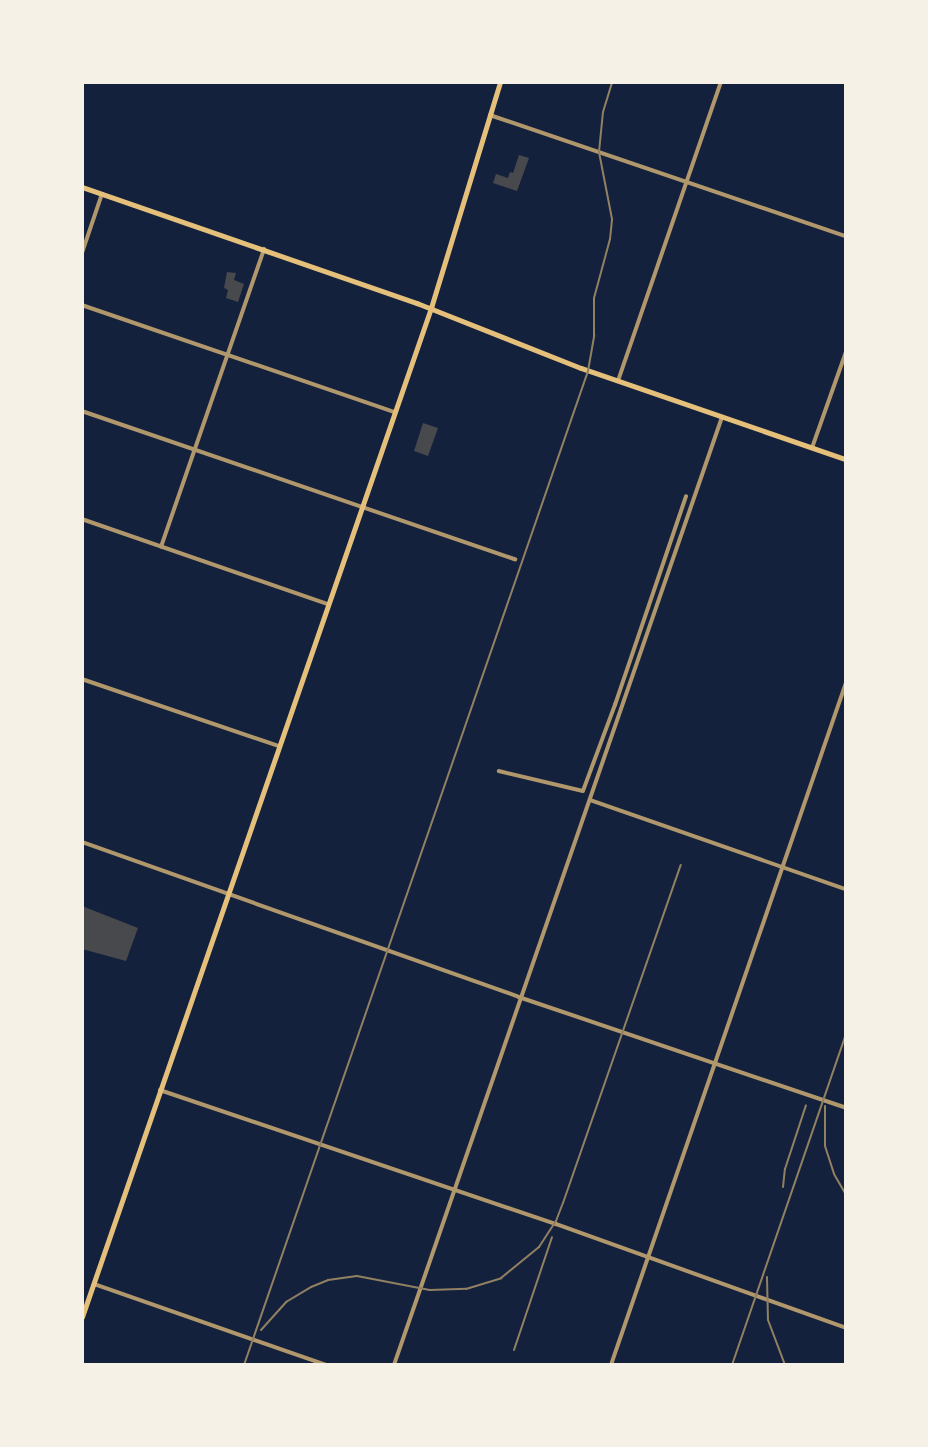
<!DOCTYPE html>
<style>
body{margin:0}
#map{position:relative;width:928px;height:1447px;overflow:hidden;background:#14213d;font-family:Ubuntu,sans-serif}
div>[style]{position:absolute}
.building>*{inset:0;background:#48494c}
.minor>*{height:3.5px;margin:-1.75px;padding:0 1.75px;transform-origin:1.75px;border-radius:1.75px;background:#b1986c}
.secondary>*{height:4.5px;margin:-2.25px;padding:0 2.25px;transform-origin:2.25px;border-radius:2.25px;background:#e5c07b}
.rail>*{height:2px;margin:-1px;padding:0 1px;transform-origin:1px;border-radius:1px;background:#918062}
span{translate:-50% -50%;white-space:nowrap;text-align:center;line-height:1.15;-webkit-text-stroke:5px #f6f1e7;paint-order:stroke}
.frame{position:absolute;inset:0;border:84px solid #f6f1e7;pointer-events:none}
</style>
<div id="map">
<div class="building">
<i style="clip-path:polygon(519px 155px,529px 158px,517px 191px,493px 183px,496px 174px,508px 178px,510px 172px,513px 173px)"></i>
<i style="clip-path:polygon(227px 272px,236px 273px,234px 280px,244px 284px,238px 302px,226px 298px,228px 290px,224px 288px)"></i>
<i style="clip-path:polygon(423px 423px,438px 428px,428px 456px,414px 451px)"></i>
<i style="clip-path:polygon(82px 906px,138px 928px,126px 961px,82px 949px)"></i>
</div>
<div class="minor">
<i style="left:490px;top:115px;width:376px;rotate:18.8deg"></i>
<i style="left:82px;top:253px;width:62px;rotate:-71.3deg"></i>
<i style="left:82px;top:305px;width:331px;rotate:18.9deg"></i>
<i style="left:618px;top:381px;width:316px;rotate:-71deg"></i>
<i style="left:82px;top:411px;width:458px;rotate:18.9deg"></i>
<i style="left:812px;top:448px;width:102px;rotate:-70.5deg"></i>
<i style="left:82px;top:519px;width:260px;rotate:19.1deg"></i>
<i style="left:161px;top:547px;width:315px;rotate:-70.9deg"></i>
<i style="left:82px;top:679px;width:208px;rotate:18.8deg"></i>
<i style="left:499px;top:771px;width:86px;rotate:13.4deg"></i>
<i style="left:583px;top:791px;width:92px;rotate:-69.6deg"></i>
<i style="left:615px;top:705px;width:220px;rotate:-71.2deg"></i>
<i style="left:590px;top:800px;width:271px;rotate:19.2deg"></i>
<i style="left:82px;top:842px;width:464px;rotate:19.5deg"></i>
<i style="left:519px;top:997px;width:345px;rotate:18.7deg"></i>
<i style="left:160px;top:1090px;width:418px;rotate:18.7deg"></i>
<i style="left:556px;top:1224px;width:308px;rotate:19.7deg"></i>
<i style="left:94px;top:1284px;width:247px;rotate:19.2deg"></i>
<i style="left:394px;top:1365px;width:1003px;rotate:-70.91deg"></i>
<i style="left:611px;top:1365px;width:721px;rotate:-70.99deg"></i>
</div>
<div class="secondary">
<i style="left:82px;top:187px;width:355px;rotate:19.1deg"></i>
<i style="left:417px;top:303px;width:176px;rotate:21.6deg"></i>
<i style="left:581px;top:368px;width:280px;rotate:19deg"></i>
<i style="left:82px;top:1317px;width:1068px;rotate:-70.92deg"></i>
<i style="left:431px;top:308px;width:236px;rotate:-73deg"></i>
</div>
<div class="rail">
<i style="left:825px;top:1106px;width:40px;rotate:90deg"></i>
<i style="left:825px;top:1146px;width:29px;rotate:72deg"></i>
<i style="left:834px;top:1174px;width:24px;rotate:60deg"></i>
<i style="left:783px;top:1187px;width:18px;rotate:-84deg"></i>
<i style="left:785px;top:1169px;width:67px;rotate:-71.8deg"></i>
<i style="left:767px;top:1277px;width:43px;rotate:88.7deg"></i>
<i style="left:768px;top:1320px;width:48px;rotate:69.3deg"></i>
<i style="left:261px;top:1330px;width:38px;rotate:-48deg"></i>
<i style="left:286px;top:1302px;width:29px;rotate:-31deg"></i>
<i style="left:311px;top:1287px;width:18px;rotate:-22deg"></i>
<i style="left:328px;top:1280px;width:29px;rotate:-8deg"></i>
<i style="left:357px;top:1276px;width:74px;rotate:10.9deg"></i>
<i style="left:430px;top:1290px;width:36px;rotate:-2deg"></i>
<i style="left:466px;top:1289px;width:37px;rotate:-17deg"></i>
<i style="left:501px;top:1278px;width:49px;rotate:-39.2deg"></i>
<i style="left:539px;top:1247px;width:31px;rotate:-57deg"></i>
<i style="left:556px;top:1221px;width:19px;rotate:-69deg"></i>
<i style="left:563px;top:1203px;width:358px;rotate:-70.8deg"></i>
<i style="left:514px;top:1350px;width:119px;rotate:-71.4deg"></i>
<i style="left:244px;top:1365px;width:1052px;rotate:-70.91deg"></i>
<i style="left:588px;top:371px;width:36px;rotate:-80deg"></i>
<i style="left:594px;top:336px;width:38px;rotate:-90deg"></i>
<i style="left:594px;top:298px;width:61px;rotate:-74.8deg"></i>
<i style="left:610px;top:239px;width:20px;rotate:-84deg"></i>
<i style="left:612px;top:219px;width:68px;rotate:-101deg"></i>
<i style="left:599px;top:152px;width:40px;rotate:-84.3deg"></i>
<i style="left:603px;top:112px;width:31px;rotate:-73deg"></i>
<i style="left:732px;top:1365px;width:350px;rotate:-71deg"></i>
</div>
<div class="frame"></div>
</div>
